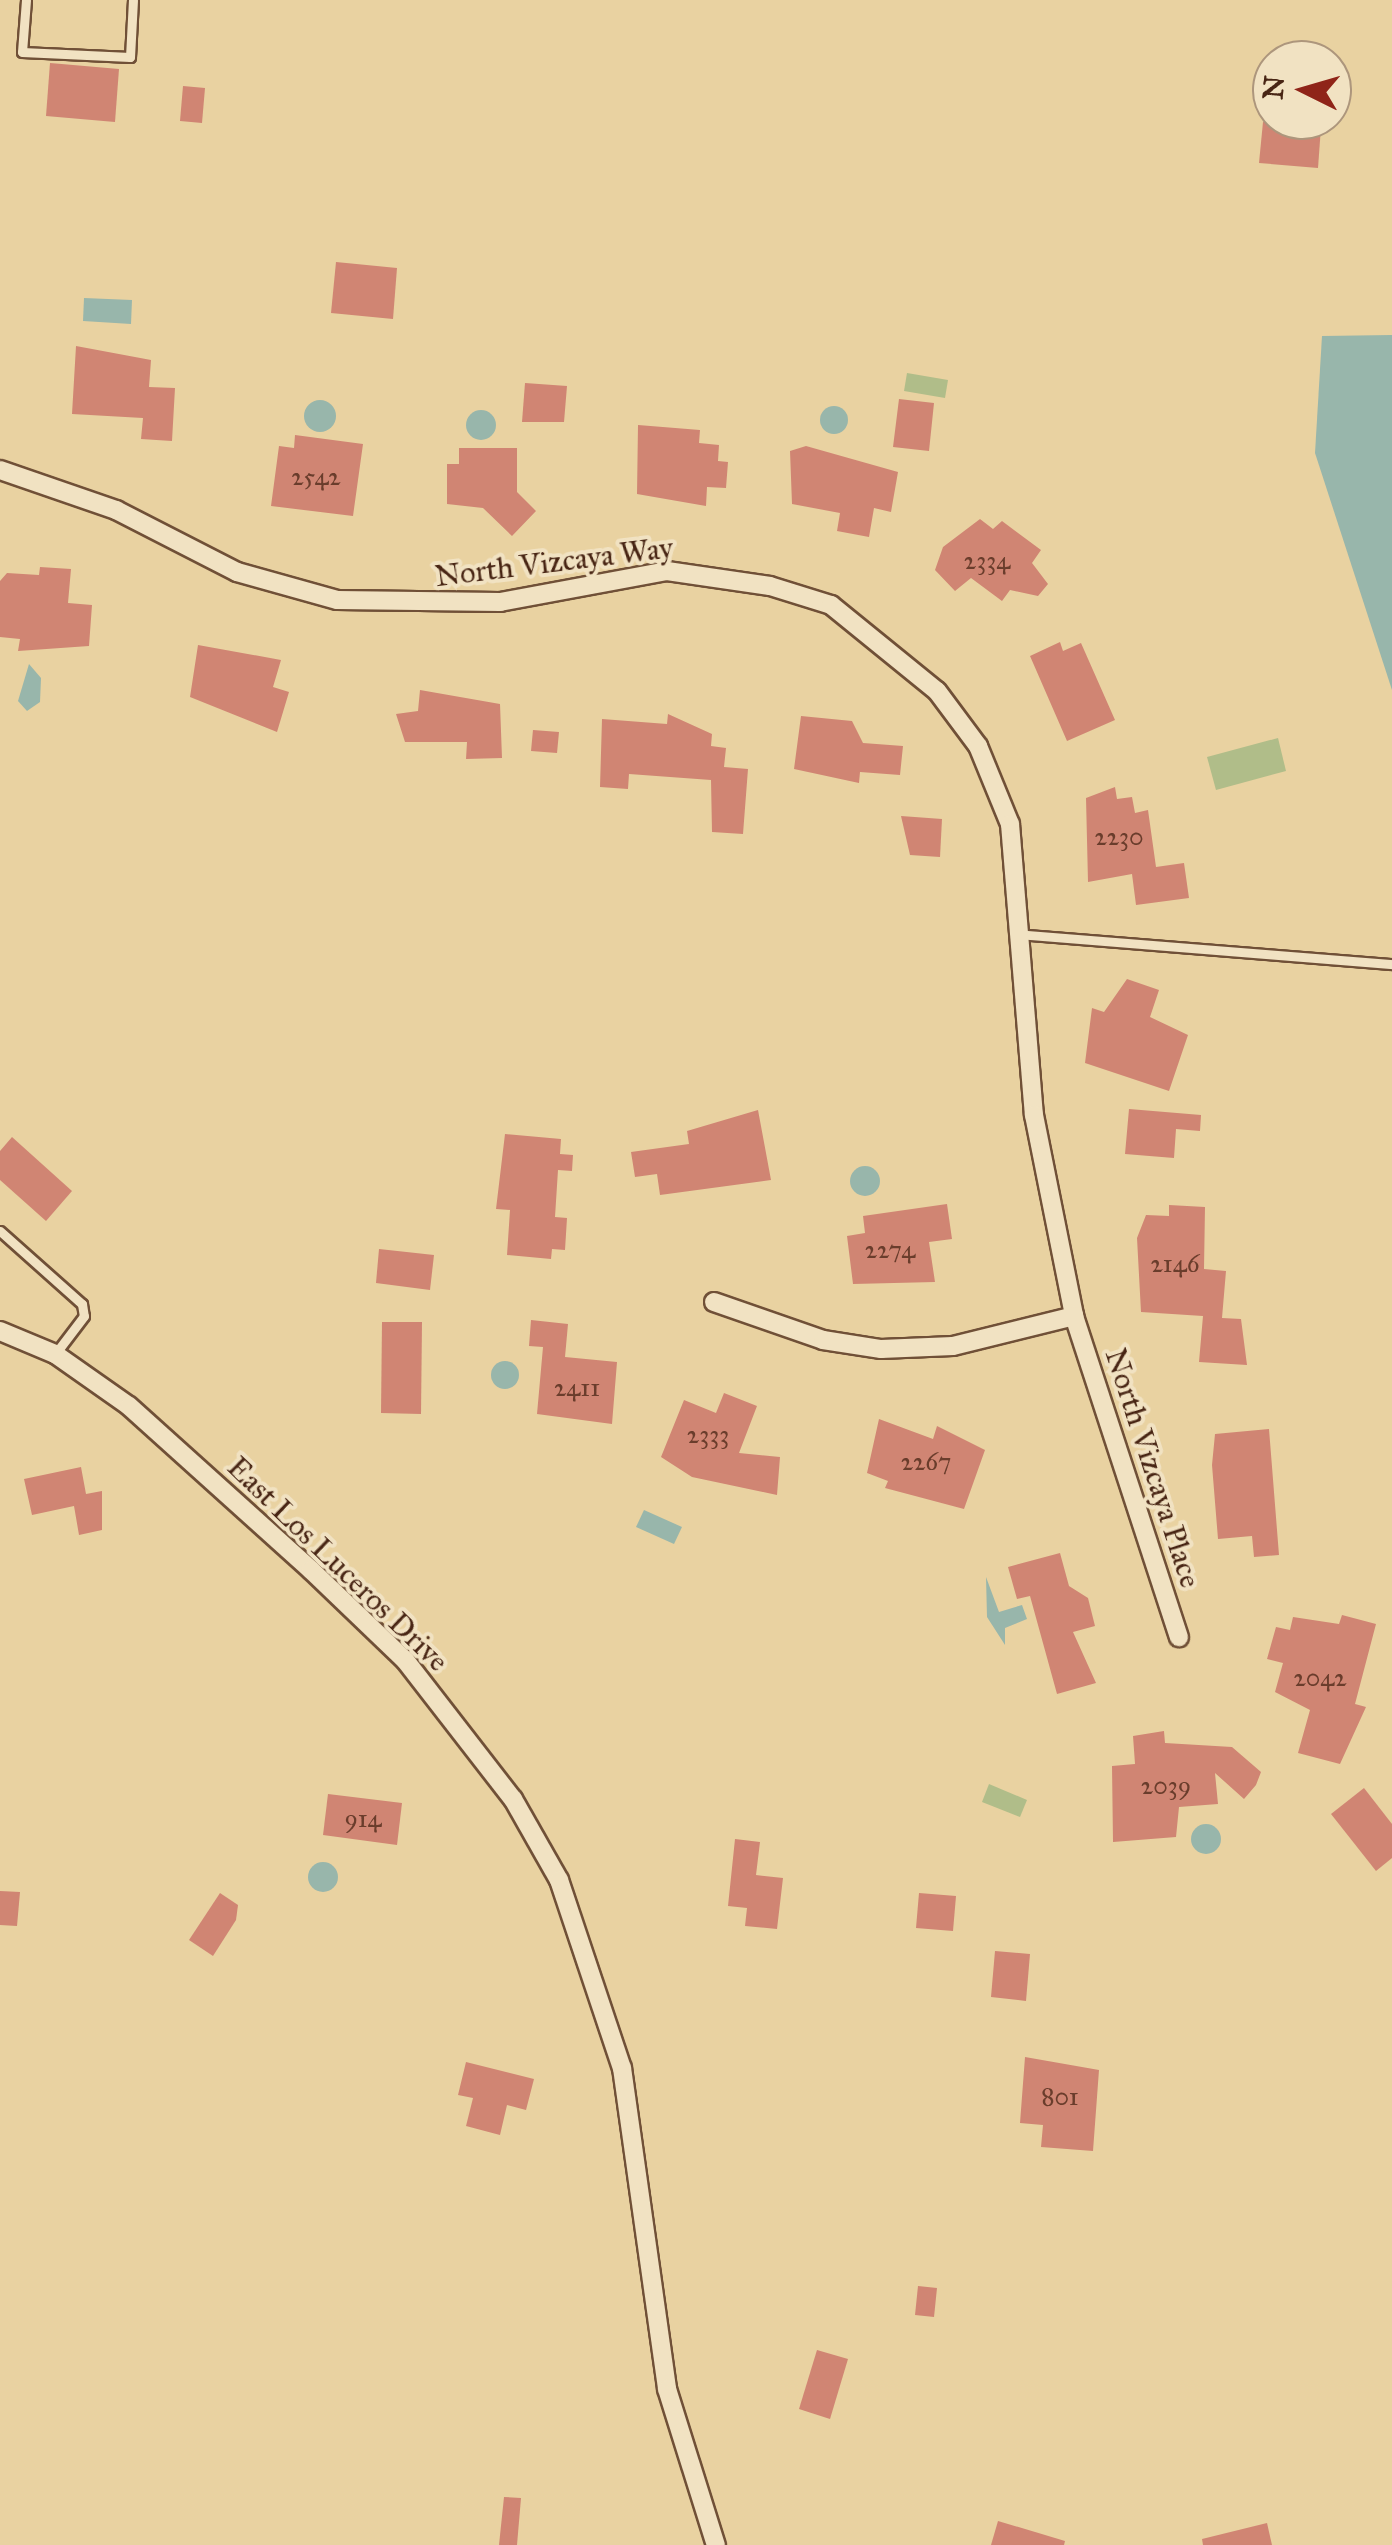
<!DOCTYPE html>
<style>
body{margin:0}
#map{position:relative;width:1392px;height:2545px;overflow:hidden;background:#e9d2a1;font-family:"IM FELL Great Primer",serif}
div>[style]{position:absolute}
.green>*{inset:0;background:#b0bd89}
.water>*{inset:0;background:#98b6ab}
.round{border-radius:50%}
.building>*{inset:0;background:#d08573}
.roads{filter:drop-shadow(2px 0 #705037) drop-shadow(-2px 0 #705037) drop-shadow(0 2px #705037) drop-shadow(0 -2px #705037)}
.service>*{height:9px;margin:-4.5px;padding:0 4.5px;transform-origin:4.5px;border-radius:4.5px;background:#f1e2c2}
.minor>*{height:18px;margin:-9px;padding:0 9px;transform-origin:9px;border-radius:9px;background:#f1e2c2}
span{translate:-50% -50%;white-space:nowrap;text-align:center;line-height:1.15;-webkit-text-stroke:8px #f1e2c2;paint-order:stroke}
.number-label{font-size:25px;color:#6a3d2c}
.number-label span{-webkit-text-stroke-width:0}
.street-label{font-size:30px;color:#482514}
.north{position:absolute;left:1252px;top:40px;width:100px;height:100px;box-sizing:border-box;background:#f1e2c2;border:2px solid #ad967c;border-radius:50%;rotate:275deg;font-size:28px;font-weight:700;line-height:40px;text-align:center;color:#482514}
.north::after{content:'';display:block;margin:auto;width:35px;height:45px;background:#8f2418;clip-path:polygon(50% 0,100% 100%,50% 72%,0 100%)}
</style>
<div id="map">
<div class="green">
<i style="clip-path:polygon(907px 373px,948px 380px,945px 398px,904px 391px)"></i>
<i style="clip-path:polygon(1278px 738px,1286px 771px,1216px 790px,1207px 757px)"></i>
<i style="clip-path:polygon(989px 1784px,1027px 1800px,1020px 1817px,982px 1802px)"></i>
</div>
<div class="water">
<i style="clip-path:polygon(84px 298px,132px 300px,131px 324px,83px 321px)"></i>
<i style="clip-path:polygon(1392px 335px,1392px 690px,1315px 453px,1322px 336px)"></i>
<i class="round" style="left:304px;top:400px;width:32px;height:32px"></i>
<i class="round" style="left:820px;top:406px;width:28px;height:28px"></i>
<i class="round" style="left:466px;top:410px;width:30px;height:30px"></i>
<i style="clip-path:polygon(29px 664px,41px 678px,40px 702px,27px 711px,18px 701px)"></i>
<i class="round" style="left:850px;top:1166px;width:30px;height:30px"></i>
<i class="round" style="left:491px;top:1361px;width:28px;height:28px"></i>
<i style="clip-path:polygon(644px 1510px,682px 1527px,674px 1544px,636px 1527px)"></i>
<i style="clip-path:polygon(986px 1577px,999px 1612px,1022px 1605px,1027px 1619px,1005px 1628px,1005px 1645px,987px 1617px)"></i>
<i class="round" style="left:1191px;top:1824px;width:30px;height:30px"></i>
<i class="round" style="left:308px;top:1862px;width:30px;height:30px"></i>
</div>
<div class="building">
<i style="clip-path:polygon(50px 63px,119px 69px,115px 122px,46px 116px)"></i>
<i style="clip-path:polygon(183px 86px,205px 88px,202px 123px,180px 121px)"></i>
<i style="clip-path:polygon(1263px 122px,1321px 127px,1318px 168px,1259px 163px)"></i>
<i style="clip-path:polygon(336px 262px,397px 268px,393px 319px,331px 313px)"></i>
<i style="clip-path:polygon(76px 346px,151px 360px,149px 387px,175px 388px,172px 441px,141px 439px,143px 418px,72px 414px)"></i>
<i style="clip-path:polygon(525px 383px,567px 386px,564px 422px,522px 422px)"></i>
<i style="clip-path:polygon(899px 399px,934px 403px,929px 451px,893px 447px)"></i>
<i style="clip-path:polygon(638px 425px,700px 430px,699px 443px,719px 445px,718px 461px,728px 462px,726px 488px,707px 487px,706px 506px,637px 494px)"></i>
<i style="clip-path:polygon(295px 435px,363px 444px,353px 516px,271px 506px,279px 446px,294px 448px)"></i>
<i style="clip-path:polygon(806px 446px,898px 472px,891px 512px,874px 508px,869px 537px,837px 531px,840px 513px,792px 504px,790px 451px)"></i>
<i style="clip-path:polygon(459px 448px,517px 448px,517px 492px,536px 511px,512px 536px,483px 508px,447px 504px,447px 464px,459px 464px)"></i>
<i style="clip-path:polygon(980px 519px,993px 529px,1002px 521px,1041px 550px,1032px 563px,1048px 584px,1038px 596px,1010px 590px,1002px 601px,971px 578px,955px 591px,935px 570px,943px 547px)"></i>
<i style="clip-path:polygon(40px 567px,71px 569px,68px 603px,92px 605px,89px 646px,18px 651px,20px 639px,0 637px,0 581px,7px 573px,39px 575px)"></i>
<i style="clip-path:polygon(1060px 642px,1063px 651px,1081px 643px,1115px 720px,1067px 741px,1030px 656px)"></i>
<i style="clip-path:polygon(198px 645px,281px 660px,273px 687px,289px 692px,277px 732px,190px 697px)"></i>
<i style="clip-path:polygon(420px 690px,500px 704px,502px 758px,466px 759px,467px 742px,405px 742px,396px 714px,418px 711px)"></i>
<i style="clip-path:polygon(668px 714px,712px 734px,711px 746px,726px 748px,724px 767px,748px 769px,743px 834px,712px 832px,711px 780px,629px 774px,628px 789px,600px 787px,602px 719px,667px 724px)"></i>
<i style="clip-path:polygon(801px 716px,852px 721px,863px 743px,903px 746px,900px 775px,860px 772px,859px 783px,794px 769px)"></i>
<i style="clip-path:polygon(533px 730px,559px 732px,557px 753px,531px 751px)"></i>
<i style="clip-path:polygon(1115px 787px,1117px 799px,1132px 797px,1135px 813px,1148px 810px,1156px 867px,1184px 863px,1189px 898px,1136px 905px,1132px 874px,1088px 882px,1086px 798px)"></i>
<i style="clip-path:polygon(901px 816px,942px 819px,940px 857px,910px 855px)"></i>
<i style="clip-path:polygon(1127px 979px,1159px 990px,1150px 1017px,1188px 1035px,1169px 1091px,1085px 1063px,1092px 1008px,1104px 1012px)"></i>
<i style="clip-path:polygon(1129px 1109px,1201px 1115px,1200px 1131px,1176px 1129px,1174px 1158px,1125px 1154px)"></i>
<i style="clip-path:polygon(758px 1110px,771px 1180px,660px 1195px,657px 1174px,635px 1177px,631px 1152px,689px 1144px,687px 1131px)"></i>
<i style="clip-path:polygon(505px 1134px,561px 1139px,560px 1154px,573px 1155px,572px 1171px,558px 1170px,555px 1217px,567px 1218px,565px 1250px,552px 1249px,551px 1259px,507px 1255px,510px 1210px,496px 1209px)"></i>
<i style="clip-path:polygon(12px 1137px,72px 1191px,46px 1221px,0 1180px,0 1151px)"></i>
<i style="clip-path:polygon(947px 1204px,952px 1239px,929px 1242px,935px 1282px,853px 1284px,847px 1236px,865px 1233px,863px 1216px)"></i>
<i style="clip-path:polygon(1169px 1205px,1205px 1207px,1204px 1269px,1226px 1271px,1222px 1318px,1241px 1319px,1247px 1365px,1199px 1362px,1203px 1316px,1141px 1312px,1137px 1238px,1146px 1215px,1169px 1216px)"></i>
<i style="clip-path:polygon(379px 1249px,434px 1255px,430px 1290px,376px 1283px)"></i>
<i style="clip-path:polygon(531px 1320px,568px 1324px,565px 1357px,617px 1362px,612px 1424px,537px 1414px,543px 1347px,529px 1346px)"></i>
<i style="clip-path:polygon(382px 1322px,422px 1322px,421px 1414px,381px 1413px)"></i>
<i style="clip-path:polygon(724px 1393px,757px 1406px,739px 1453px,780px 1457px,777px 1495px,692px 1477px,661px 1457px,684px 1400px,716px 1413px)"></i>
<i style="clip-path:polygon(879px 1419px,933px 1439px,937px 1426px,985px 1450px,964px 1509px,885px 1488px,888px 1481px,867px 1473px)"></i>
<i style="clip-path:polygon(1269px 1429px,1279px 1555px,1254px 1557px,1252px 1536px,1218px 1539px,1212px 1465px,1215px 1434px)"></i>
<i style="clip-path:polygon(81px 1467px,86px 1494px,102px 1491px,102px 1530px,79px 1535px,74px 1506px,32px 1515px,24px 1479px)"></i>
<i style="clip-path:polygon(1060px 1553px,1069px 1586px,1088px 1598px,1095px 1626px,1073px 1632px,1096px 1683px,1057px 1694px,1030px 1596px,1017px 1599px,1008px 1567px)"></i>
<i style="clip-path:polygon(1342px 1615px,1376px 1624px,1355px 1704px,1366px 1707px,1340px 1764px,1298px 1753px,1310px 1710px,1275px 1692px,1283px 1663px,1267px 1659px,1276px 1627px,1290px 1630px,1293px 1617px,1339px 1624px)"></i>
<i style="clip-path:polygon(1164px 1731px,1165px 1743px,1232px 1747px,1261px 1772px,1256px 1785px,1244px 1799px,1215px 1773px,1218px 1804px,1179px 1807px,1176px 1837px,1113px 1842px,1112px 1766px,1135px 1764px,1133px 1736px)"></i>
<i style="clip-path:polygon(1364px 1788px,1392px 1824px,1392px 1858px,1376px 1871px,1331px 1814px)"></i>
<i style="clip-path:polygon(328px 1794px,402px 1803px,397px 1845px,323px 1835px)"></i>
<i style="clip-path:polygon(735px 1839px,760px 1842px,756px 1875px,783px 1878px,777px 1929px,745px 1926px,747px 1908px,728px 1906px)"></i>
<i style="clip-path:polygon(0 1891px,20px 1892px,17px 1926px,0 1925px)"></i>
<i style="clip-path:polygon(220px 1893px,238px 1905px,236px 1920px,213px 1956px,189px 1940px)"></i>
<i style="clip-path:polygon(919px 1893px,956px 1896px,953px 1931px,916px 1928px)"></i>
<i style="clip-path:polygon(995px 1951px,1030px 1954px,1026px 2001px,991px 1997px)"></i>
<i style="clip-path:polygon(1025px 2057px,1099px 2070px,1093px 2151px,1041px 2147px,1043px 2125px,1020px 2123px)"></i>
<i style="clip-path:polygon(466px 2062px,534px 2079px,526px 2110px,507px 2105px,500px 2135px,466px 2126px,473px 2098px,458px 2095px)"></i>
<i style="clip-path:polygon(918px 2286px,937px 2288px,934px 2317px,915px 2315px)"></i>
<i style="clip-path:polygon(817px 2350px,848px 2359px,830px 2419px,799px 2409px)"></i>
<i style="clip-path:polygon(504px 2497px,521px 2498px,517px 2545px,499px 2545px)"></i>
<i style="clip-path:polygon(998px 2521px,1065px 2541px,1064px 2545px,991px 2545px)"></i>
<i style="clip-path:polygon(1267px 2523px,1272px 2545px,1203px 2545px,1202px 2539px)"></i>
</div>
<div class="roads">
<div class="service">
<i style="left:26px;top:0;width:52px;rotate:94.4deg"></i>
<i style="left:22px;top:52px;width:108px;rotate:2.7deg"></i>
<i style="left:130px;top:57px;width:57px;rotate:-87deg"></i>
<i style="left:1016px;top:934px;width:377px;rotate:4.6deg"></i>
<i style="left:0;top:1231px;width:110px;rotate:41.7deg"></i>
<i style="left:82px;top:1304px;width:12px;rotate:81deg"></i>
<i style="left:84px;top:1316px;width:48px;rotate:127.3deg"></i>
</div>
<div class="minor">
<i style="left:0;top:470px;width:123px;rotate:19deg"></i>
<i style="left:116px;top:510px;width:136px;rotate:27.1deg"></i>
<i style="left:237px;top:572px;width:104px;rotate:15.6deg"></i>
<i style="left:337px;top:600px;width:163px;rotate:0.7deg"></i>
<i style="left:500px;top:602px;width:170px;rotate:-10.5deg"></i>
<i style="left:667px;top:571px;width:104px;rotate:8.3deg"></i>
<i style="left:770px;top:586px;width:64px;rotate:17.3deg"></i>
<i style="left:831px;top:605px;width:136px;rotate:39.1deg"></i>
<i style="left:937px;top:691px;width:69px;rotate:53.3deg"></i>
<i style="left:978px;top:746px;width:84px;rotate:67.7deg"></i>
<i style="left:1010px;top:824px;width:292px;rotate:85.3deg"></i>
<i style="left:1034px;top:1115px;width:205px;rotate:78.7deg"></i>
<i style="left:1074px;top:1316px;width:338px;rotate:71.9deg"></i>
<i style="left:714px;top:1302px;width:115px;rotate:19.2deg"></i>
<i style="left:823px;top:1340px;width:59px;rotate:8.8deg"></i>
<i style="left:881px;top:1349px;width:72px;rotate:-2.4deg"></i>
<i style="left:953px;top:1346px;width:125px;rotate:-13.9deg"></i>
<i style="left:0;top:1331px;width:60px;rotate:22.7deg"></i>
<i style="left:55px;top:1354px;width:90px;rotate:35.1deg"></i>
<i style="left:129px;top:1406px;width:245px;rotate:42deg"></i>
<i style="left:311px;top:1570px;width:130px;rotate:43.8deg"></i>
<i style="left:405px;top:1660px;width:176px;rotate:52.2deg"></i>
<i style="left:513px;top:1799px;width:93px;rotate:60.4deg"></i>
<i style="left:559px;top:1880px;width:198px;rotate:71.5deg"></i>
<i style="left:622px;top:2068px;width:324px;rotate:82deg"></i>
<i style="left:667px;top:2389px;width:164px;rotate:72.6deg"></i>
</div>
</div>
<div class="number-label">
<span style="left:316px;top:477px">2542</span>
<span style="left:987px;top:561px">2334</span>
<span style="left:1119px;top:837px">2230</span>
<span style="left:890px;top:1250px">2274</span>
<span style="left:1175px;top:1264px">2146</span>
<span style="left:577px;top:1388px">2411</span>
<span style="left:708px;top:1435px">2333</span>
<span style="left:926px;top:1462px">2267</span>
<span style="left:1320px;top:1678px">2042</span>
<span style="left:1166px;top:1786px">2039</span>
<span style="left:363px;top:1819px">914</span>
<span style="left:1060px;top:2097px">801</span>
</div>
<div class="street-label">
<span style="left:554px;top:562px;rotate:-7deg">North Vizcaya Way</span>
<span style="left:1153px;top:1468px;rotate:72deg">North Vizcaya Place</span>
<span style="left:338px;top:1564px;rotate:44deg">East Los Luceros Drive</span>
</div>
<div class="north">N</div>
</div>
